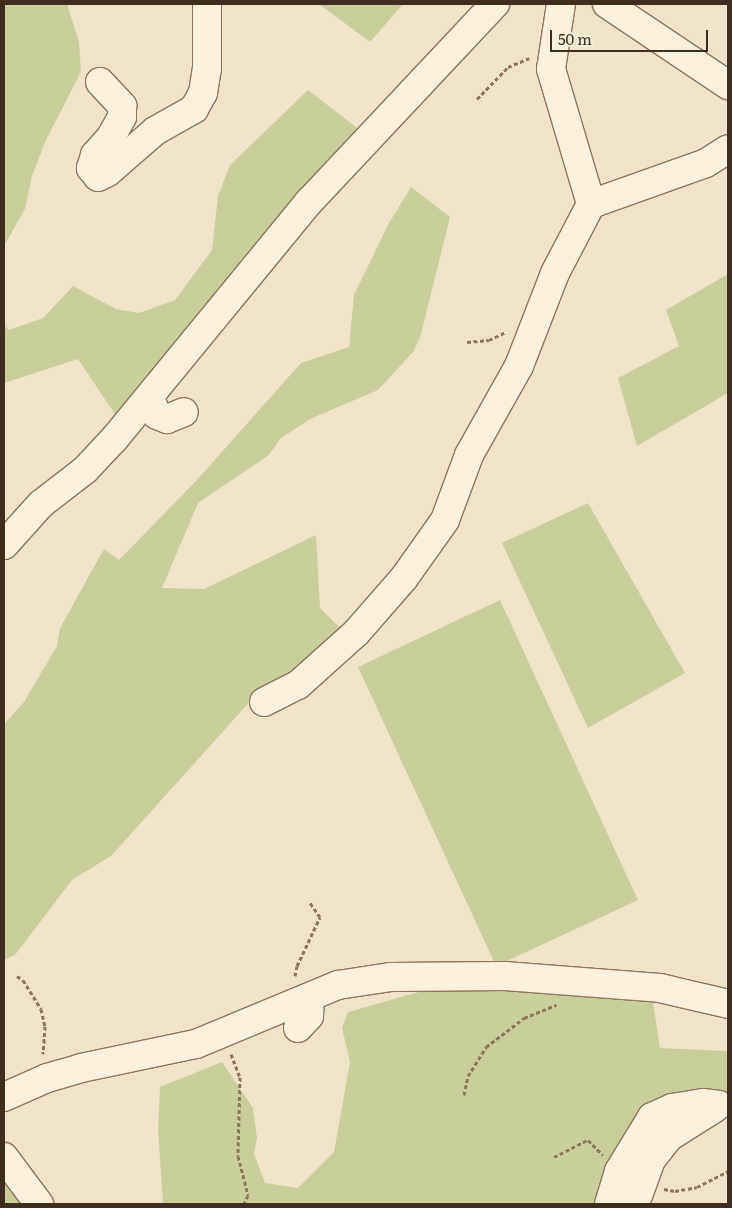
<!DOCTYPE html>
<style>
body{margin:0}
#map{position:relative;width:732px;height:1208px;overflow:hidden;background:#f0e4c8;font-family:Literata,serif}
div>[style]{position:absolute}
.green>*{inset:0;background:#c9cf9b}
.path>*{height:3px;margin-top:-1.5px;transform-origin:0;background:repeating-linear-gradient(90deg,#8d765c 0 4px,transparent 0 6.5px)}
.roads{filter:drop-shadow(1px 0 #8d765c) drop-shadow(-1px 0 #8d765c) drop-shadow(0 1px #8d765c) drop-shadow(0 -1px #8d765c)}
.minor>*{height:28px;margin:-14px;padding:0 14px;transform-origin:14px;border-radius:14px;background:#faf1dc}
span{translate:-50% -50%;white-space:nowrap;text-align:center;line-height:1.15;-webkit-text-stroke:4.5px #f7eed8;paint-order:stroke}
.frame{position:absolute;inset:0;border:5px solid #3d2e20;pointer-events:none}
.scale{position:absolute;left:550px;top:30px;width:158px;height:22px;box-sizing:border-box;border:2px solid #3d2e20;border-top:0;padding-left:6px;font-size:15px;line-height:18px;white-space:nowrap;color:#3d2e20;-webkit-text-stroke:4px #f7eed8;paint-order:stroke}
</style>
<div id="map">
<div class="green">
<i style="clip-path:polygon(4px 4px,67px 4px,79px 42px,81px 72px,46px 140px,32px 176px,25px 209px,4px 246px)"></i>
<i style="clip-path:polygon(319px 4px,403px 4px,370px 42px)"></i>
<i style="clip-path:polygon(308px 90px,360px 130px,121px 423px,78px 359px,4px 383px,4px 325px,9px 330px,43px 318px,73px 286px,116px 309px,139px 313px,175px 300px,212px 250px,218px 196px,230px 165px)"></i>
<i style="clip-path:polygon(411px 187px,450px 217px,420px 338px,413px 352px,378px 390px,310px 419px,280px 439px,269px 455px,198px 503px,162px 588px,204px 589px,316px 535px,320px 608px,344px 632px,254px 697px,111px 856px,72px 880px,15px 955px,4px 960px,4px 724px,24px 702px,57px 646px,60px 628px,104px 549px,119px 560px,196px 481px,301px 363px,349px 347px,354px 295px,389px 223px)"></i>
<i style="clip-path:polygon(728px 274px,728px 393px,637px 446px,618px 378px,679px 346px,666px 310px)"></i>
<i style="clip-path:polygon(588px 503px,685px 673px,588px 728px,502px 543px)"></i>
<i style="clip-path:polygon(500px 600px,638px 900px,496px 966px,358px 667px)"></i>
<i style="clip-path:polygon(440px 986px,652px 996px,660px 1048px,728px 1051px,728px 1103px,668px 1153px,635px 1204px,163px 1204px,158px 1129px,160px 1087px,222px 1062px,253px 1108px,257px 1138px,254px 1154px,265px 1183px,298px 1188px,334px 1152px,350px 1062px,342px 1028px,348px 1012px)"></i>
<i style="clip-path:polygon(4px 1144px,31px 1204px,4px 1204px)"></i>
</div>
<div class="path">
<i style="left:477px;top:99px;width:45px;rotate:-45.9deg"></i>
<i style="left:508px;top:67px;width:23px;rotate:-23deg"></i>
<i style="left:467px;top:342px;width:22px;rotate:-5deg"></i>
<i style="left:489px;top:340px;width:19px;rotate:-25deg"></i>
<i style="left:17px;top:976px;width:7px;rotate:34deg"></i>
<i style="left:23px;top:980px;width:34px;rotate:58deg"></i>
<i style="left:41px;top:1009px;width:17px;rotate:77deg"></i>
<i style="left:45px;top:1026px;width:28px;rotate:94deg"></i>
<i style="left:295px;top:976px;width:10px;rotate:-79deg"></i>
<i style="left:297px;top:966px;width:54px;rotate:-64.9deg"></i>
<i style="left:320px;top:917px;width:19px;rotate:-125deg"></i>
<i style="left:231px;top:1054px;width:25px;rotate:69deg"></i>
<i style="left:240px;top:1077px;width:79px;rotate:91.5deg"></i>
<i style="left:238px;top:1156px;width:40px;rotate:75.6deg"></i>
<i style="left:248px;top:1195px;width:10px;rotate:114deg"></i>
<i style="left:464px;top:1095px;width:19px;rotate:-78deg"></i>
<i style="left:468px;top:1076px;width:34px;rotate:-58deg"></i>
<i style="left:486px;top:1047px;width:48px;rotate:-37.3deg"></i>
<i style="left:524px;top:1018px;width:35px;rotate:-22deg"></i>
<i style="left:554px;top:1157px;width:38px;rotate:-27deg"></i>
<i style="left:588px;top:1140px;width:21px;rotate:45deg"></i>
<i style="left:664px;top:1189px;width:11px;rotate:10deg"></i>
<i style="left:675px;top:1191px;width:22px;rotate:-10deg"></i>
<i style="left:697px;top:1187px;width:35px;rotate:-27deg"></i>
</div>
<div class="roads">
<div class="minor">
<i style="left:607px;top:4px;width:146px;rotate:33.8deg"></i>
<i style="left:100px;top:82px;width:33px;rotate:47deg"></i>
<i style="left:122px;top:106px;width:11px;rotate:90deg"></i>
<i style="left:122px;top:117px;width:23px;rotate:119deg"></i>
<i style="left:111px;top:137px;width:24px;rotate:132deg"></i>
<i style="left:95px;top:155px;width:14px;rotate:107deg"></i>
<i style="left:91px;top:168px;width:11px;rotate:52deg"></i>
<i style="left:98px;top:177px;width:11px;rotate:-27deg"></i>
<i style="left:108px;top:172px;width:62px;rotate:-41.1deg"></i>
<i style="left:155px;top:131px;width:45px;rotate:-29.4deg"></i>
<i style="left:194px;top:109px;width:18px;rotate:-61deg"></i>
<i style="left:203px;top:93px;width:24px;rotate:-81deg"></i>
<i style="left:207px;top:69px;width:65px;rotate:-90deg"></i>
<i style="left:591px;top:204px;width:122px;rotate:-19.6deg"></i>
<i style="left:706px;top:163px;width:26px;rotate:-32deg"></i>
<i style="left:150px;top:398px;width:18px;rotate:68deg"></i>
<i style="left:157px;top:415px;width:11px;rotate:22deg"></i>
<i style="left:167px;top:419px;width:18px;rotate:-22deg"></i>
<i style="left:4px;top:545px;width:55px;rotate:-47.9deg"></i>
<i style="left:41px;top:504px;width:56px;rotate:-37.7deg"></i>
<i style="left:85px;top:470px;width:44px;rotate:-46.8deg"></i>
<i style="left:115px;top:438px;width:306px;rotate:-50.6deg"></i>
<i style="left:309px;top:202px;width:272px;rotate:-46.8deg"></i>
<i style="left:264px;top:702px;width:38px;rotate:-27deg"></i>
<i style="left:298px;top:685px;width:78px;rotate:-41.9deg"></i>
<i style="left:356px;top:633px;width:73px;rotate:-48.9deg"></i>
<i style="left:404px;top:578px;width:71px;rotate:-54.7deg"></i>
<i style="left:445px;top:520px;width:69px;rotate:-69.7deg"></i>
<i style="left:469px;top:455px;width:102px;rotate:-60.7deg"></i>
<i style="left:519px;top:366px;width:100px;rotate:-68.8deg"></i>
<i style="left:555px;top:273px;width:78px;rotate:-62.4deg"></i>
<i style="left:591px;top:204px;width:141px;rotate:-106.5deg"></i>
<i style="left:551px;top:69px;width:66px;rotate:-81.3deg"></i>
<i style="left:298px;top:1028px;width:16px;rotate:-47deg"></i>
<i style="left:309px;top:1016px;width:19px;rotate:-87deg"></i>
<i style="left:4px;top:1097px;width:47px;rotate:-23.8deg"></i>
<i style="left:47px;top:1078px;width:35px;rotate:-16deg"></i>
<i style="left:81px;top:1068px;width:117px;rotate:-11.8deg"></i>
<i style="left:196px;top:1044px;width:154px;rotate:-22.6deg"></i>
<i style="left:338px;top:985px;width:54px;rotate:-8.6deg"></i>
<i style="left:391px;top:977px;width:114px;rotate:-0.5deg"></i>
<i style="left:505px;top:976px;width:155px;rotate:4.4deg"></i>
<i style="left:660px;top:988px;width:70px;rotate:13.2deg"></i>
<i style="left:4px;top:1157px;width:59px;rotate:53.3deg"></i>
<i style="left:609px;top:1204px;width:34px;rotate:-73deg"></i>
<i style="left:619px;top:1171px;width:63px;rotate:-58.6deg"></i>
<i style="left:652px;top:1117px;width:22px;rotate:-24deg"></i>
<i style="left:672px;top:1108px;width:31px;rotate:-9deg"></i>
<i style="left:703px;top:1103px;width:16px;rotate:7deg"></i>
<i style="left:635px;top:1204px;width:47px;rotate:-70deg"></i>
<i style="left:651px;top:1160px;width:29px;rotate:-52deg"></i>
<i style="left:669px;top:1137px;width:54px;rotate:-32.2deg"></i>
</div>
</div>
<div class="frame"></div>
<div class="scale">50 m</div>
</div>
